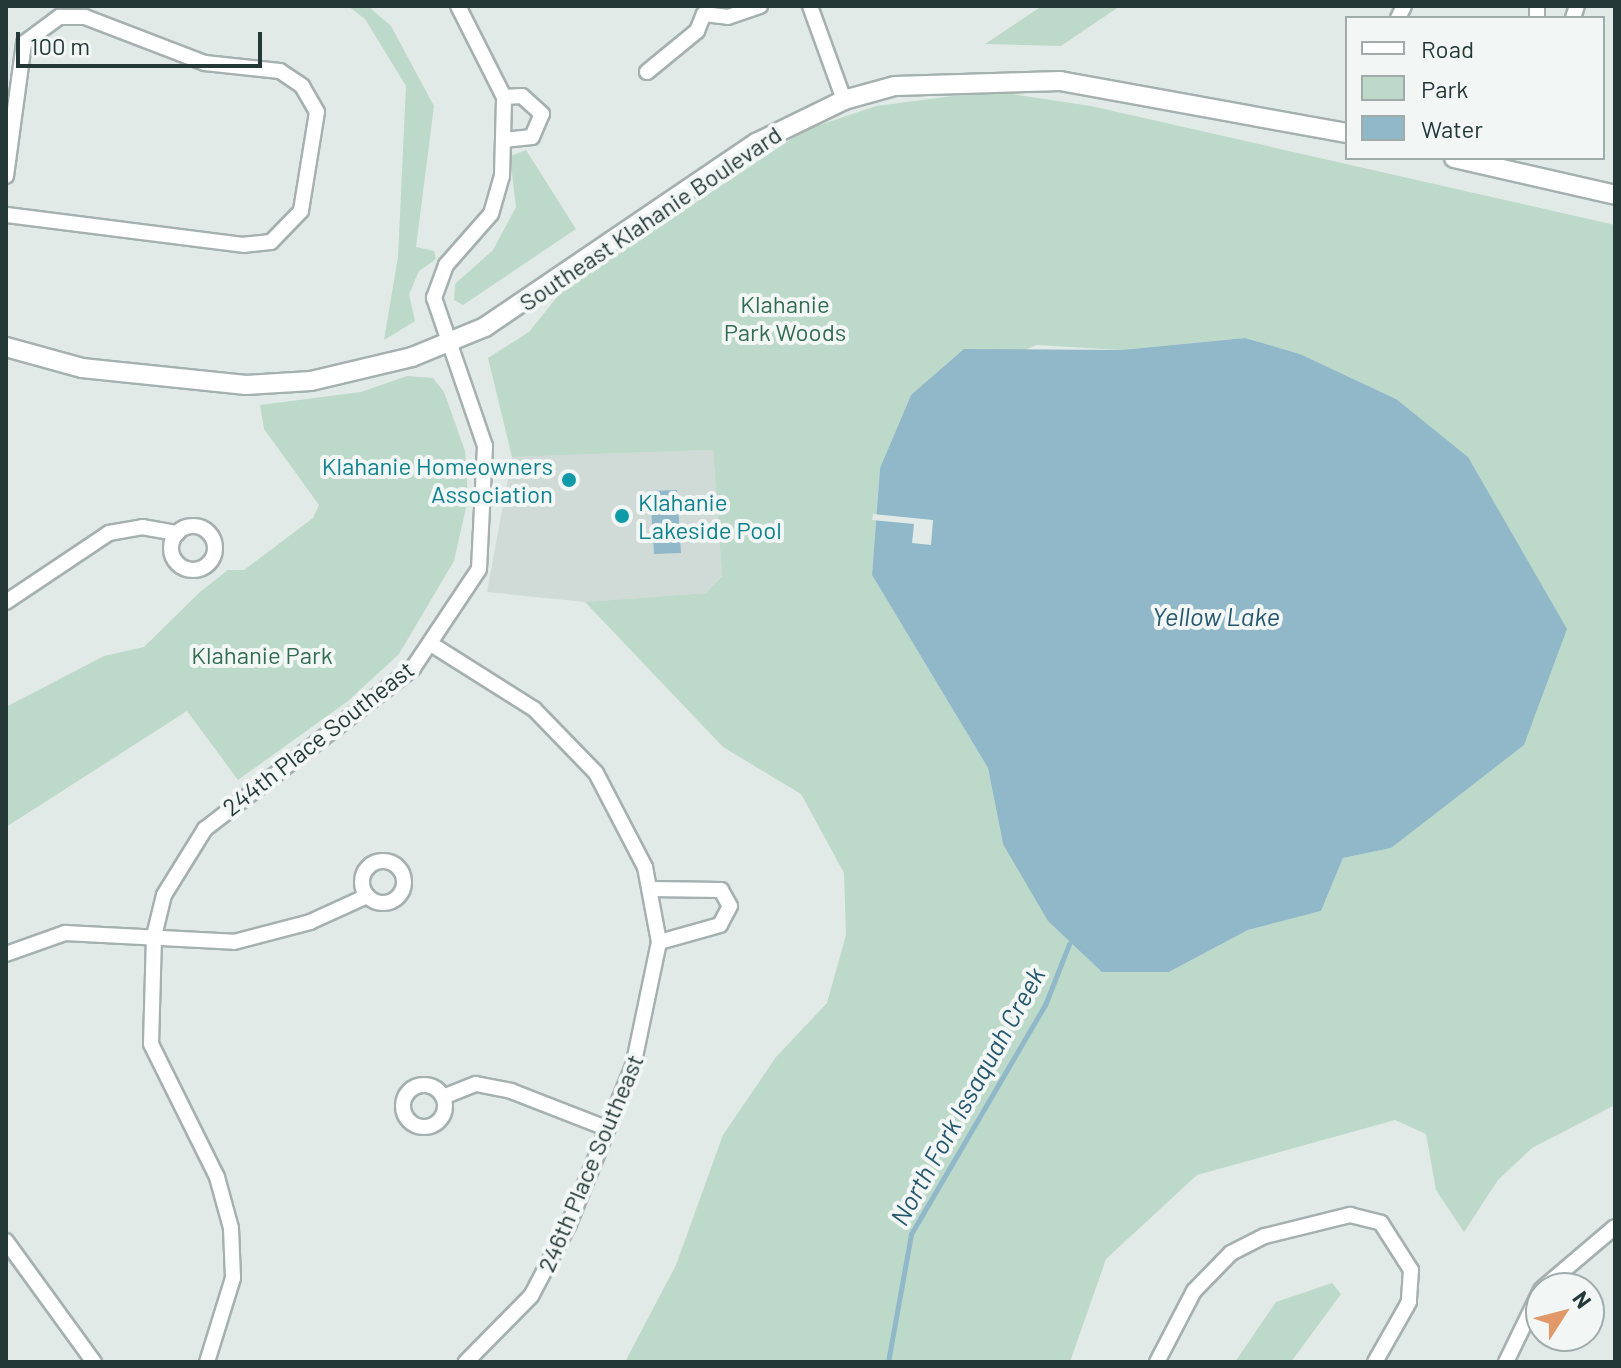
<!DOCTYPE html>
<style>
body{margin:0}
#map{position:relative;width:1621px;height:1368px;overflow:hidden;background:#e2eae8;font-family:Barlow,sans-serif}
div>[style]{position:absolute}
.built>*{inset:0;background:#d0dad7}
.green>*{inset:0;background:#bdd9c9}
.water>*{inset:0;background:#90b8c9}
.pier>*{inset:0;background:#e2eae8}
.stream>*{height:5px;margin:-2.5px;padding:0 2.5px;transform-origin:2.5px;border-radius:2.5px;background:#90b8c9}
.roads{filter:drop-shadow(2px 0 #a5b1af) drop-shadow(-2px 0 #a5b1af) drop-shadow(0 2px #a5b1af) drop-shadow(0 -2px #a5b1af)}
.minor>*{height:14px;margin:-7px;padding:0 7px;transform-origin:7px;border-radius:7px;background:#fff}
.minor>.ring{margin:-7px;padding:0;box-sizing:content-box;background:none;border:14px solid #fff;border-radius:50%}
.tertiary>*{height:18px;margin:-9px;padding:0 9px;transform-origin:9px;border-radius:9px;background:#fff}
.dots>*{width:22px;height:22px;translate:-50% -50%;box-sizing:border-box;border:4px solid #f2f7f6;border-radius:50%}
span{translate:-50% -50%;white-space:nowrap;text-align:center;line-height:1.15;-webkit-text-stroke:8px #f2f7f6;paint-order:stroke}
.street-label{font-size:24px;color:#243937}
.park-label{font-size:24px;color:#336c52}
.culture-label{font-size:24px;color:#0d838f}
.right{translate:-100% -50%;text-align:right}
.left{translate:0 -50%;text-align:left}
.water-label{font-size:26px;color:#25576e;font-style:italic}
.frame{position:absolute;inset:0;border:8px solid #243937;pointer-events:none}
.legend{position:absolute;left:1345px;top:16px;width:260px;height:144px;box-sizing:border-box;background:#f2f7f6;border:2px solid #a0abaa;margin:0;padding:10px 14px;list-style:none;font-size:24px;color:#243937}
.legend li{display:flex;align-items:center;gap:16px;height:40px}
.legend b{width:40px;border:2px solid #a0abaa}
.north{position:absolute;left:1525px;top:1272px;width:80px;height:80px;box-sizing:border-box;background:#f2f7f6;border:2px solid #a0abaa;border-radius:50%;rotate:54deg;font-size:22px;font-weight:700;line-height:32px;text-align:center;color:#243937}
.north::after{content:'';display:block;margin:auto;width:28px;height:36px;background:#e29969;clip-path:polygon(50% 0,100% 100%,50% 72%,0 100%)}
.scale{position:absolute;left:16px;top:32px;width:246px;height:36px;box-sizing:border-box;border:4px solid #243937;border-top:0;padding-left:10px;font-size:24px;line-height:28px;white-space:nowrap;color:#243937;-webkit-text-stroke:6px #f2f7f6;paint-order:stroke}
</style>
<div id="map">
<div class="built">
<i style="clip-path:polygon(713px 450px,722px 576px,706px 593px,585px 602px,487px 592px,512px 457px)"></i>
</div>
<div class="green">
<i style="clip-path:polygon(348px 6px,368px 6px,391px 26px,434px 106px,416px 247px,434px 251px,436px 259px,419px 271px,409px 294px,415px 321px,384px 340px,398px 257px,406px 86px,365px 19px)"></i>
<i style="clip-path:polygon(1042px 6px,1120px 6px,1061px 46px,985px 44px)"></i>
<i style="clip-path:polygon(evenodd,992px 91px,1091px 106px,1615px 225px,1615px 1105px,1532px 1148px,1498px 1180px,1464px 1232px,1436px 1190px,1426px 1134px,1395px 1120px,1197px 1175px,1106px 1259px,1070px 1362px,625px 1362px,676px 1265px,723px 1135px,776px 1057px,827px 1003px,846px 935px,844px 873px,801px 794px,723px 747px,585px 602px,706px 593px,722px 576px,713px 450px,512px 457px,488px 358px,529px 332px,561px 292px,805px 130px,876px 106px,992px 91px,1245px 338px,1300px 354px,1396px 399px,1447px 800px,1391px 848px,1343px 858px,1321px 911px,1248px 930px,1169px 972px,1003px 844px,988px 768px,872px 575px,880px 468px,911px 395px,1037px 345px,1121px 350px,1245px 338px)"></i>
<i style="clip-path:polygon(526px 150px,576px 229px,463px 305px,454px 300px,455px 284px,493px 250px,516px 207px,510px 156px)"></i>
<i style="clip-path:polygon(407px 376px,433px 378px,444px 392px,465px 451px,468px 499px,454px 561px,399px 654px,348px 701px,238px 780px,187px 711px,6px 827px,6px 707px,104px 656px,144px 647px,200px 592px,228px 570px,244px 570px,313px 518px,319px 505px,264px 429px,260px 405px,361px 392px)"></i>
<i style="clip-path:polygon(1332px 1283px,1341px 1294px,1291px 1362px,1235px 1362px,1276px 1302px)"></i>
</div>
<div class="water">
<i style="clip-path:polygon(1245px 338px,1300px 354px,1396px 399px,1468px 457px,1567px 629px,1524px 745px,1391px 848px,1343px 858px,1321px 911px,1248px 930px,1169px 972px,1102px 972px,1048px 921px,1003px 844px,988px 768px,872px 575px,880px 468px,911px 395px,964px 349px,1121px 350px)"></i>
<i style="clip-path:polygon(677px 490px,681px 553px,654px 554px,650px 491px)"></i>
</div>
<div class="pier">
<i style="clip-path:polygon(873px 514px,933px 520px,931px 545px,912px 543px,914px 524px,872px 520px)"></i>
</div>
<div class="stream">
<i style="left:888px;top:1362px;width:130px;rotate:-79.8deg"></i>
<i style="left:911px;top:1234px;width:265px;rotate:-59.7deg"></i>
<i style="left:1045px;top:1005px;width:66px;rotate:-68.5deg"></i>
</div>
<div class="roads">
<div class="minor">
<i style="left:810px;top:6px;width:100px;rotate:70.1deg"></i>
<i style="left:1398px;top:18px;width:13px;rotate:-63deg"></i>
<i style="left:1537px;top:18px;width:12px;rotate:-90deg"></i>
<i style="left:1573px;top:18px;width:13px;rotate:-72deg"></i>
<i style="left:647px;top:72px;width:65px;rotate:-39.4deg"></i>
<i style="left:697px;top:31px;width:18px;rotate:-68deg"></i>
<i style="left:704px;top:14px;width:24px;rotate:7deg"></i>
<i style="left:728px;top:17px;width:34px;rotate:-19deg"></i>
<i style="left:504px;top:140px;width:28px;rotate:-6deg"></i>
<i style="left:532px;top:137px;width:25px;rotate:-67deg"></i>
<i style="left:542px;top:114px;width:27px;rotate:-138deg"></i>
<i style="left:522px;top:96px;width:18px;rotate:177deg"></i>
<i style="left:6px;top:176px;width:134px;rotate:-82.3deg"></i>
<i style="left:24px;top:43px;width:44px;rotate:-36.6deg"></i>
<i style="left:59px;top:17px;width:26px"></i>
<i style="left:85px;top:17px;width:129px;rotate:21deg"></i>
<i style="left:205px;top:63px;width:75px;rotate:6.1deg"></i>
<i style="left:280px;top:71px;width:27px;rotate:34deg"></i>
<i style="left:302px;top:86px;width:30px;rotate:60deg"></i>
<i style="left:317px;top:112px;width:100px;rotate:99.2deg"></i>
<i style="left:301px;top:211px;width:43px;rotate:134.1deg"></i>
<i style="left:271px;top:242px;width:27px;rotate:174deg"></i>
<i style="left:244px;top:245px;width:240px;rotate:-172.8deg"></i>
<i class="ring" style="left:171px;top:526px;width:30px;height:30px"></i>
<i style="left:6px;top:602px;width:124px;rotate:-33.8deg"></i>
<i style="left:109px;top:533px;width:34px;rotate:-10deg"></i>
<i style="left:142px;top:527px;width:36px;rotate:10deg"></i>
<i style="left:431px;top:644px;width:122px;rotate:32.3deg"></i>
<i style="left:534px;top:709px;width:89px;rotate:45.9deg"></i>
<i style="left:596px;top:773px;width:106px;rotate:62.5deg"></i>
<i style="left:645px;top:867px;width:76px;rotate:79.4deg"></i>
<i style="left:659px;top:942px;width:127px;rotate:101.8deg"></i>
<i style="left:633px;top:1066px;width:170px;rotate:112.1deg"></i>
<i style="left:569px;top:1224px;width:81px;rotate:117.8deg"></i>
<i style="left:531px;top:1296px;width:93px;rotate:134.6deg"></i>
<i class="ring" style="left:362px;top:861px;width:28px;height:28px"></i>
<i style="left:651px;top:889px;width:70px;rotate:0.8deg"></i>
<i style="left:721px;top:890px;width:18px;rotate:61deg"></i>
<i style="left:730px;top:906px;width:21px;rotate:118deg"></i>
<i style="left:720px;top:925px;width:63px;rotate:164.4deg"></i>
<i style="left:6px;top:954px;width:63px;rotate:-19.6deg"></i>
<i style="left:65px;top:933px;width:169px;rotate:3deg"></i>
<i style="left:234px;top:942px;width:79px;rotate:-14.7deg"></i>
<i style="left:310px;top:922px;width:63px;rotate:-24.5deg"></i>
<i class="ring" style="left:403px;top:1085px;width:28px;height:28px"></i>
<i style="left:443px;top:1097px;width:35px;rotate:-22deg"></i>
<i style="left:476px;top:1084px;width:36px;rotate:11deg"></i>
<i style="left:511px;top:1091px;width:102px;rotate:21.3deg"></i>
<i style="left:6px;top:1241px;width:150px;rotate:54deg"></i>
<i style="left:1543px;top:1288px;width:94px;rotate:-40.3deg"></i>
<i style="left:207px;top:1362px;width:88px;rotate:-72.8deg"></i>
<i style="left:233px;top:1278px;width:50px;rotate:-92.3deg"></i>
<i style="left:231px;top:1228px;width:53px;rotate:-105.4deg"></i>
<i style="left:217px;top:1177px;width:148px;rotate:-116.4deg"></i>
<i style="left:151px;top:1044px;width:108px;rotate:-88.4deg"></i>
<i style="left:154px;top:936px;width:42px;rotate:-76.3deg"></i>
<i style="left:164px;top:895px;width:78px;rotate:-58.2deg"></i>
<i style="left:205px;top:829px;width:263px;rotate:-37.7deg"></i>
<i style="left:413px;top:668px;width:119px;rotate:-56.3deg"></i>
<i style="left:479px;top:569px;width:123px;rotate:-87.2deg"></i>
<i style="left:485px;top:446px;width:157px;rotate:-109deg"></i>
<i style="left:434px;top:298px;width:35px;rotate:-70deg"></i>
<i style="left:446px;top:265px;width:68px;rotate:-48.6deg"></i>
<i style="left:491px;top:214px;width:40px;rotate:-74deg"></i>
<i style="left:502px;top:176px;width:79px;rotate:-88.5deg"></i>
<i style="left:504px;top:97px;width:102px;rotate:-116.8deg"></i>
<i style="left:1157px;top:1362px;width:80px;rotate:-62.5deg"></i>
<i style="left:1194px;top:1291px;width:53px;rotate:-45.8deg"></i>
<i style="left:1231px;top:1253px;width:38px;rotate:-27deg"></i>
<i style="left:1265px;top:1236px;width:88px;rotate:-13.9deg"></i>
<i style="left:1350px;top:1215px;width:32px;rotate:14deg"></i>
<i style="left:1381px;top:1223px;width:56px;rotate:57.4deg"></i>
<i style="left:1411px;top:1270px;width:32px;rotate:94deg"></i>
<i style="left:1409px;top:1302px;width:69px;rotate:119.5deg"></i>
<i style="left:1506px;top:1362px;width:80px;rotate:-64.1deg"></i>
</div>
<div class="tertiary">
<i style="left:1454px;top:158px;width:165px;rotate:12.9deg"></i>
<i style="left:6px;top:347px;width:79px;rotate:15.4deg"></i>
<i style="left:82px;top:368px;width:165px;rotate:5.9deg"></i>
<i style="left:246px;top:385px;width:65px;rotate:-3.5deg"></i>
<i style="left:311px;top:381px;width:104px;rotate:-13.4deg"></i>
<i style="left:412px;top:357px;width:79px;rotate:-22.3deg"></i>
<i style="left:485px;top:327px;width:328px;rotate:-34.2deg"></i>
<i style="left:756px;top:143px;width:98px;rotate:-26deg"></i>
<i style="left:844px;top:100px;width:53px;rotate:-15.4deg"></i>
<i style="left:895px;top:86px;width:165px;rotate:-1.7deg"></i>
<i style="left:1060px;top:81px;width:292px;rotate:10.3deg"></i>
</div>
</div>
<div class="dots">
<i style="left:569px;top:480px;background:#0f9aa8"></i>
<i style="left:622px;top:516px;background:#0f9aa8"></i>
</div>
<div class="street-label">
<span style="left:650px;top:218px;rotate:-34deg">Southeast Klahanie Boulevard</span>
<span style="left:318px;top:738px;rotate:-38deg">244th Place Southeast</span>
<span style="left:590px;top:1163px;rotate:-67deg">246th Place Southeast</span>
</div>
<div class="park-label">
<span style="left:785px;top:318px">Klahanie<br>Park Woods</span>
<span style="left:262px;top:655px">Klahanie Park</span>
</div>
<div class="culture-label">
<span class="right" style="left:553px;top:480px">Klahanie Homeowners<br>Association</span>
<span class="left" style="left:638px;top:516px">Klahanie<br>Lakeside Pool</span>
</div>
<div class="water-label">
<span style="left:1216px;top:616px">Yellow Lake</span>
<span style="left:967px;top:1096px;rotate:-61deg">North Fork Issaquah Creek</span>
</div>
<div class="frame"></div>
<ul class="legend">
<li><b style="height:10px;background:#fff"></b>Road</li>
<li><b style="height:22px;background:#bdd9c9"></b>Park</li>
<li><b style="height:22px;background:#90b8c9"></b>Water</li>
</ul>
<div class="north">N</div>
<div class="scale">100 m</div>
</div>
